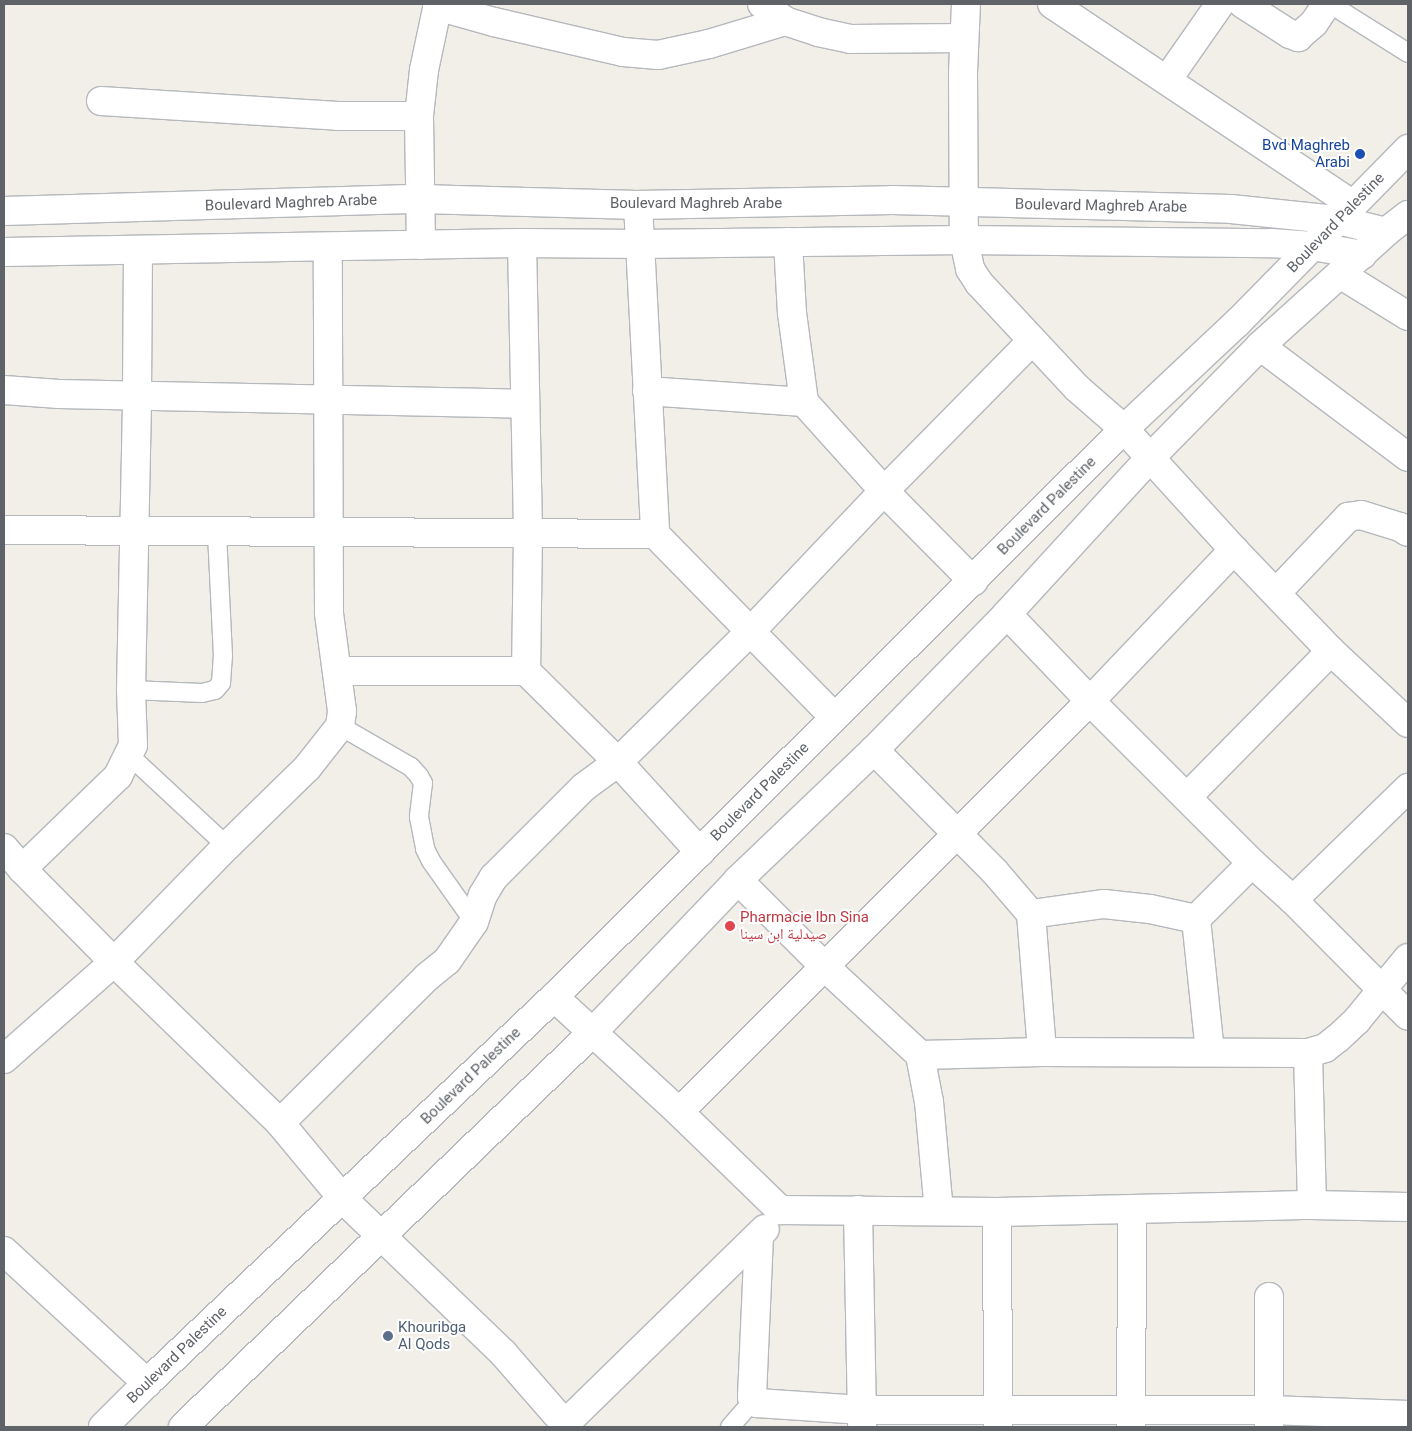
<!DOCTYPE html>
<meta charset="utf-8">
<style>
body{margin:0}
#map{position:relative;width:1412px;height:1431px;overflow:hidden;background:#f1efe8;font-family:Roboto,"Noto Naskh Arabic",sans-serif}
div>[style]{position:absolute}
.roads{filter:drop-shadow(1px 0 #b5b8bc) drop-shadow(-1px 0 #b5b8bc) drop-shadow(0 1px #b5b8bc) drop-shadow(0 -1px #b5b8bc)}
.lane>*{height:18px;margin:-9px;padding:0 9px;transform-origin:9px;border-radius:9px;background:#fff}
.street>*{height:28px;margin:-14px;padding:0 14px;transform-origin:14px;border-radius:14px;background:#fff}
.secondary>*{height:28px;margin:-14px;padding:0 14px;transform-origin:14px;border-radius:14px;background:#fff}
.dots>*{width:14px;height:14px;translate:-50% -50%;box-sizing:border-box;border:2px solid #fff;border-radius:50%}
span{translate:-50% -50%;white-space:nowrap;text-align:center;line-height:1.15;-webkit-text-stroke:4px #fff;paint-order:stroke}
.transit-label{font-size:15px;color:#164399}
.right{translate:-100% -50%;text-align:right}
.street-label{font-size:15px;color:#5f6368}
.health-label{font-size:15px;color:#be3a42}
.left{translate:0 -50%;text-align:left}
.service-label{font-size:15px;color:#4e5e75}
.frame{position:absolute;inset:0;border:5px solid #5f6368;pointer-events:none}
</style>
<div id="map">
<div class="roads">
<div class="lane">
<i style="left:1330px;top:4px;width:92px;rotate:32.1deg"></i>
<i style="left:131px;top:690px;width:71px;rotate:2.4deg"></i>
<i style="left:202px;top:693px;width:13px;rotate:-13deg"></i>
<i style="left:215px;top:690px;width:9px;rotate:-49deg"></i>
<i style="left:221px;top:683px;width:27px;rotate:-86deg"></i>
<i style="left:223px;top:656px;width:123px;rotate:-92.8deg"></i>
<i style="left:340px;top:726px;width:82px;rotate:30deg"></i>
<i style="left:411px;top:767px;width:12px;rotate:48deg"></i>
<i style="left:419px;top:776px;width:8px;rotate:60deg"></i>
<i style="left:423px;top:783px;width:34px;rotate:97deg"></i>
<i style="left:419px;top:817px;width:33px;rotate:79deg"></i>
<i style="left:425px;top:849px;width:13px;rotate:63deg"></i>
<i style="left:431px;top:861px;width:75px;rotate:54.8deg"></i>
<i style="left:130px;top:756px;width:132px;rotate:42.9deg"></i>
<i style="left:730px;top:1427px;width:35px;rotate:-49deg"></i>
</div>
<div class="street">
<i style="left:762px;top:4px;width:29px;rotate:36deg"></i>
<i style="left:785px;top:21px;width:35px;rotate:18deg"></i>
<i style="left:818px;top:32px;width:33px;rotate:12deg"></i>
<i style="left:850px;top:39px;width:113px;rotate:-0.5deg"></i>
<i style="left:966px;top:4px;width:69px;rotate:92.5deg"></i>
<i style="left:963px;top:73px;width:167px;rotate:89.7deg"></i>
<i style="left:964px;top:240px;width:30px;rotate:78deg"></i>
<i style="left:970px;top:269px;width:17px;rotate:57deg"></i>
<i style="left:979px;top:283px;width:144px;rotate:47deg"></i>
<i style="left:1077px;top:388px;width:62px;rotate:41.1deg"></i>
<i style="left:1124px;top:429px;width:164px;rotate:47.7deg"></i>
<i style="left:1234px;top:550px;width:140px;rotate:46.2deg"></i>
<i style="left:1331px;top:651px;width:105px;rotate:43.1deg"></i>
<i style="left:1052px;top:4px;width:361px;rotate:33.7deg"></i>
<i style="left:1243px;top:4px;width:56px;rotate:32.6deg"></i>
<i style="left:1290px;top:34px;width:9px;rotate:21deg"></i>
<i style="left:1298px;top:37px;width:21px;rotate:-41deg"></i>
<i style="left:1314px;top:23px;width:23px;rotate:-56deg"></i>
<i style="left:437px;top:6px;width:59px;rotate:15.7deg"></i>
<i style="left:494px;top:22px;width:132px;rotate:13.1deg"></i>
<i style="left:623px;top:52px;width:35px;rotate:5deg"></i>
<i style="left:658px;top:55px;width:52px;rotate:-12.2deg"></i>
<i style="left:709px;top:44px;width:79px;rotate:-16.8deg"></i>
<i style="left:1167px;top:80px;width:93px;rotate:-55.1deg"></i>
<i style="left:101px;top:101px;width:237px;rotate:3.6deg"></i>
<i style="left:338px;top:116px;width:81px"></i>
<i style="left:638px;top:205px;width:329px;rotate:87deg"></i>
<i style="left:655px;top:534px;width:256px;rotate:45.6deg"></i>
<i style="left:788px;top:242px;width:71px;rotate:86.8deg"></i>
<i style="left:792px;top:313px;width:90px;rotate:82.3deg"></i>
<i style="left:804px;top:402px;width:120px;rotate:48deg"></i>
<i style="left:884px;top:491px;width:127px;rotate:45.3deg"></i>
<i style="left:522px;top:243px;width:290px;rotate:88.8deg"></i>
<i style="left:528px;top:533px;width:138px;rotate:90.8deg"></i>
<i style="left:526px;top:671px;width:129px;rotate:44.7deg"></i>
<i style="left:618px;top:762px;width:122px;rotate:47.7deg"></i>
<i style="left:421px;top:245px;width:129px;rotate:-90.9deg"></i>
<i style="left:419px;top:116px;width:46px;rotate:-83.8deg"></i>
<i style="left:424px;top:70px;width:67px;rotate:-78deg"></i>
<i style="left:1340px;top:274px;width:80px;rotate:31.7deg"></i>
<i style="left:1260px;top:346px;width:185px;rotate:36.9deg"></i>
<i style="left:4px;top:390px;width:55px;rotate:4.2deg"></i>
<i style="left:59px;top:394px;width:466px;rotate:1.2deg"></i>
<i style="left:647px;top:391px;width:157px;rotate:4deg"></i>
<i style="left:4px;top:530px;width:651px;rotate:0.35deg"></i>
<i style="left:1276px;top:593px;width:105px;rotate:-46.5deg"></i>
<i style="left:1348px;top:517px;width:13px;rotate:-9deg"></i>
<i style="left:1361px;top:515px;width:41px;rotate:17.1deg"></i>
<i style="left:1400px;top:527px;width:9px;rotate:32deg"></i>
<i style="left:1007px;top:614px;width:120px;rotate:46.3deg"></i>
<i style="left:1090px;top:701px;width:229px;rotate:45deg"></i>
<i style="left:1252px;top:863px;width:55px;rotate:42.1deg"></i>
<i style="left:1293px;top:900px;width:163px;rotate:45.2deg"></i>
<i style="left:337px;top:671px;width:189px"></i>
<i style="left:874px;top:750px;width:172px;rotate:45.2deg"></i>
<i style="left:995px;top:872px;width:55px;rotate:49.4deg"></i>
<i style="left:1031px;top:914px;width:138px;rotate:85.4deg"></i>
<i style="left:1187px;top:797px;width:205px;rotate:-45.4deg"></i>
<i style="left:4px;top:848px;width:28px;rotate:49deg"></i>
<i style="left:22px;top:869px;width:131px;rotate:45.3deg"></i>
<i style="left:114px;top:962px;width:231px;rotate:44.1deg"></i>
<i style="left:280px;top:1123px;width:99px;rotate:50.3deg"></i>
<i style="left:343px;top:1199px;width:222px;rotate:43.9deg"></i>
<i style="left:503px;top:1353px;width:94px;rotate:48.9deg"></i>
<i style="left:565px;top:1424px;width:3px;rotate:90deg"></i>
<i style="left:22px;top:869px;width:134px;rotate:-44.1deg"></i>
<i style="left:118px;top:776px;width:34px;rotate:-64deg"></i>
<i style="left:133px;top:745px;width:55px;rotate:-92.1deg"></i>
<i style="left:131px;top:690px;width:296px;rotate:-88.8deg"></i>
<i style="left:137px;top:394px;width:143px;rotate:-89.6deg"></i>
<i style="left:738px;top:880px;width:122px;rotate:45deg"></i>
<i style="left:824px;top:966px;width:131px;rotate:42.8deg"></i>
<i style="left:920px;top:1055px;width:48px;rotate:79.2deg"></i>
<i style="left:929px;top:1102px;width:109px;rotate:84.8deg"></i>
<i style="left:1293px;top:900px;width:161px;rotate:-44.2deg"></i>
<i style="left:1031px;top:914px;width:74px;rotate:-7.8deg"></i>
<i style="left:1104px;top:904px;width:46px;rotate:6.2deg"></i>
<i style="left:1150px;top:909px;width:47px;rotate:12.3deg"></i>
<i style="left:554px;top:997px;width:170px;rotate:42.6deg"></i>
<i style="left:679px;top:1112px;width:141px;rotate:44.1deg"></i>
<i style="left:780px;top:1210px;width:217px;rotate:0.5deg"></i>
<i style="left:997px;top:1212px;width:315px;rotate:-1.3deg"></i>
<i style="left:1312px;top:1205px;width:96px;rotate:1.2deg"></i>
<i style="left:1210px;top:1052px;width:134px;rotate:-96deg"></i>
<i style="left:1196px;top:919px;width:79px;rotate:-45deg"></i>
<i style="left:920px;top:1055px;width:122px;rotate:-1.4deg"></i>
<i style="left:1042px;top:1052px;width:266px;rotate:0.2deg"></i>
<i style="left:4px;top:1059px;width:147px;rotate:-41.4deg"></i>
<i style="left:114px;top:962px;width:162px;rotate:-45.8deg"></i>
<i style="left:227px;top:846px;width:112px;rotate:-44.3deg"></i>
<i style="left:307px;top:768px;width:53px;rotate:-51.8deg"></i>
<i style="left:340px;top:726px;width:15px;rotate:-82deg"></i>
<i style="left:342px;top:711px;width:99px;rotate:-97.6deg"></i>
<i style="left:329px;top:613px;width:366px;rotate:-90.2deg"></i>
<i style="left:679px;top:1112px;width:581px;rotate:-45deg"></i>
<i style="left:1090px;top:701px;width:209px;rotate:-46.4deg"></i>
<i style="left:280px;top:1123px;width:207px;rotate:-44.8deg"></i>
<i style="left:427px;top:977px;width:26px;rotate:-39deg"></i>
<i style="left:447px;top:961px;width:47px;rotate:-55.3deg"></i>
<i style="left:474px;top:922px;width:28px;rotate:-72deg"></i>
<i style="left:483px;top:895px;width:21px;rotate:-59deg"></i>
<i style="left:494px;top:877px;width:127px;rotate:-45deg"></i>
<i style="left:584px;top:787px;width:42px;rotate:-36.3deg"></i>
<i style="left:618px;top:762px;width:187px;rotate:-44.6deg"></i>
<i style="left:751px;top:631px;width:193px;rotate:-46.5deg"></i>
<i style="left:884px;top:491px;width:211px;rotate:-45.4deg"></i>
<i style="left:1312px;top:1205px;width:152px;rotate:-91.5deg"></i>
<i style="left:1308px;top:1053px;width:18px;rotate:-16deg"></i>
<i style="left:1325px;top:1048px;width:16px;rotate:-38deg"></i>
<i style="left:1338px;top:1038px;width:26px;rotate:-43deg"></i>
<i style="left:1357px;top:1020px;width:80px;rotate:-50.6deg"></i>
<i style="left:858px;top:1210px;width:217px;rotate:88.9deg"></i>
<i style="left:997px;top:1212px;width:214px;rotate:89.7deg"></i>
<i style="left:759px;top:1236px;width:161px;rotate:92.5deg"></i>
<i style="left:752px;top:1397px;width:8px;rotate:50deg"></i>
<i style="left:757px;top:1403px;width:105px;rotate:3.8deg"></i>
<i style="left:862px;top:1410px;width:407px"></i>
<i style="left:1269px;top:1410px;width:139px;rotate:2.1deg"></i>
<i style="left:4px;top:1251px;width:195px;rotate:42.7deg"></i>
<i style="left:1269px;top:1297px;width:130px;rotate:90deg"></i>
<i style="left:565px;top:1424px;width:279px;rotate:-44.3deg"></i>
<i style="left:1131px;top:1427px;width:217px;rotate:-89.7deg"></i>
</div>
<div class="secondary">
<i style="left:4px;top:211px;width:416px;rotate:-1.7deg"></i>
<i style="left:420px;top:199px;width:218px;rotate:1.6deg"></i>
<i style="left:638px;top:205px;width:254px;rotate:-1.1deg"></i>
<i style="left:892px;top:200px;width:339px;rotate:1.5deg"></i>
<i style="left:1231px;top:209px;width:108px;rotate:5.9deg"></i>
<i style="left:1338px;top:220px;width:49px;rotate:14deg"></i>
<i style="left:4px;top:252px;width:518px;rotate:-1deg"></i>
<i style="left:522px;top:243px;width:118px;rotate:0.5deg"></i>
<i style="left:640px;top:244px;width:324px;rotate:-0.7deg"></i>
<i style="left:964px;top:240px;width:307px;rotate:0.6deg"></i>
<i style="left:1271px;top:243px;width:42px;rotate:4.1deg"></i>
<i style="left:1313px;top:246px;width:50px;rotate:10.4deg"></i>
<i style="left:103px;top:1427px;width:62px;rotate:-45deg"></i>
<i style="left:147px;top:1383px;width:561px;rotate:-43.48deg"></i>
<i style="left:554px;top:997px;width:805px;rotate:-44.9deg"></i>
<i style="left:1124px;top:429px;width:155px;rotate:-43.2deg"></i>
<i style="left:1237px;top:323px;width:244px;rotate:-45.5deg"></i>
<i style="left:183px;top:1427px;width:568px;rotate:-43.93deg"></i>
<i style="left:592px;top:1033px;width:211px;rotate:-46.3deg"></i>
<i style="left:738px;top:880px;width:188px;rotate:-43.7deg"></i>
<i style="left:874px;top:750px;width:190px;rotate:-45.6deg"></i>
<i style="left:1007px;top:614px;width:213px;rotate:-47.5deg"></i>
<i style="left:1151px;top:457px;width:156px;rotate:-45.5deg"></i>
<i style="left:1260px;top:346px;width:170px;rotate:-42.1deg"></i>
<i style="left:1386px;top:232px;width:28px;rotate:-38deg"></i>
</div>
</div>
<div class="dots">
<i style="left:1360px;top:154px;background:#1a4fb4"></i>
<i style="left:730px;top:926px;background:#e0444e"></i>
<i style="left:388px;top:1336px;background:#5c6f8a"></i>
</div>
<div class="transit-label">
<span class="right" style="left:1350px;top:154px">Bvd Maghreb<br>Arabi</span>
</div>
<div class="street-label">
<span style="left:291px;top:203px;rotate:-2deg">Boulevard Maghreb Arabe</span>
<span style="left:696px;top:204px">Boulevard Maghreb Arabe</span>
<span style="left:1101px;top:206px;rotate:1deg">Boulevard Maghreb Arabe</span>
<span style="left:1336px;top:223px;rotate:-46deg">Boulevard Palestine</span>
<span style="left:1047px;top:506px;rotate:-45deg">Boulevard Palestine</span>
<span style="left:760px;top:792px;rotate:-45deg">Boulevard Palestine</span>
<span style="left:471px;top:1076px;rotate:-44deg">Boulevard Palestine</span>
<span style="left:177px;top:1355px;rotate:-44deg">Boulevard Palestine</span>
</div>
<div class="health-label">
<span class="left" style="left:740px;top:926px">Pharmacie Ibn Sina<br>صيدلية ابن سينا</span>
</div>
<div class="service-label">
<span class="left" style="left:398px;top:1336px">Khouribga<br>Al Qods</span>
</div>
<div class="frame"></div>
</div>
